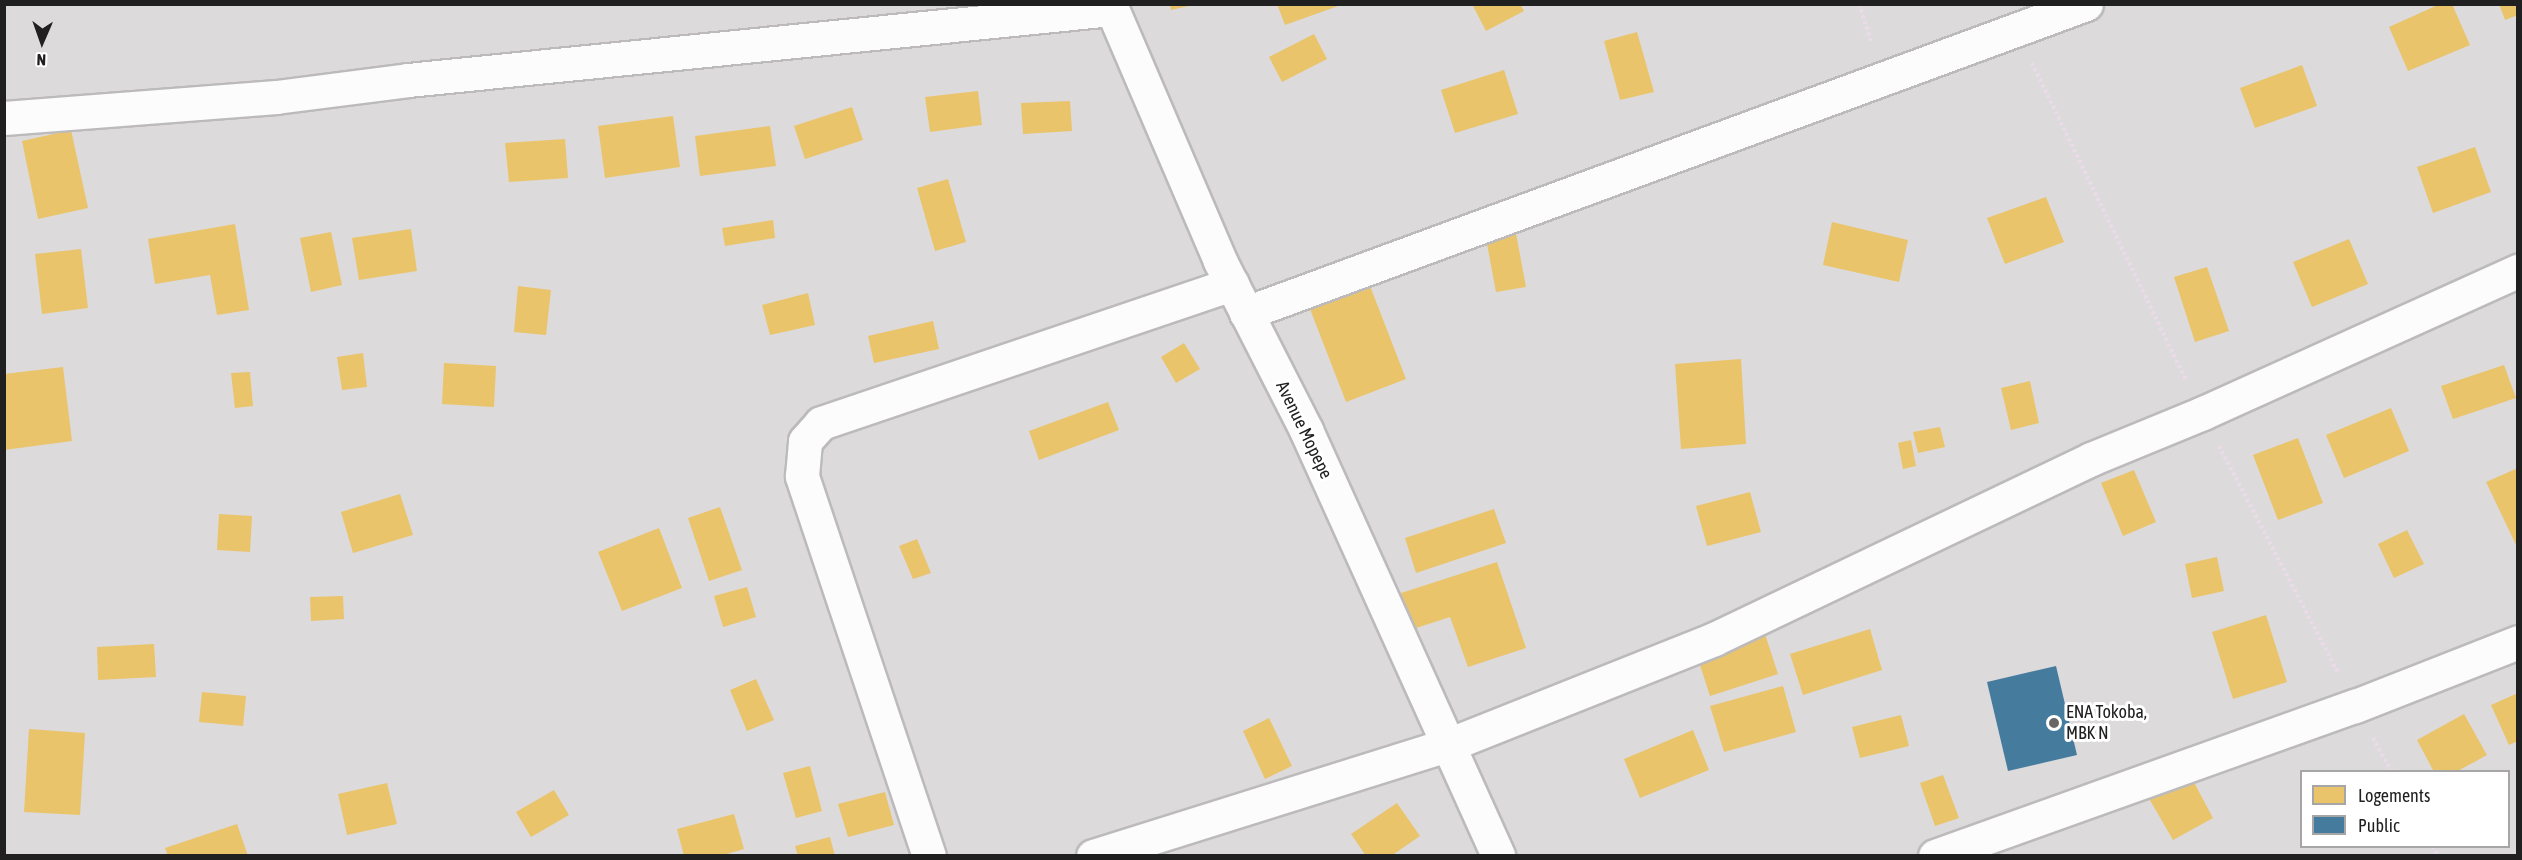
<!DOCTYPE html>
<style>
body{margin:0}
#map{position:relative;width:2522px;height:860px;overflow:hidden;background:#eee9eb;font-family:"Asap Condensed",sans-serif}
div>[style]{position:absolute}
.residential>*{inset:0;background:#dddadc}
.homes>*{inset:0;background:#e9c46a}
.public>*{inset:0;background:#457b9d}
.path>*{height:4px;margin-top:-2px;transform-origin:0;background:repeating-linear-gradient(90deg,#ebdbe8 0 3px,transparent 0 6px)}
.roads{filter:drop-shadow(2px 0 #bcbabb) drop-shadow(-2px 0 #bcbabb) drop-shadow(0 2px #bcbabb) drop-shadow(0 -2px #bcbabb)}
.minor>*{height:33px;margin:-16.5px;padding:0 16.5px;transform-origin:16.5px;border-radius:16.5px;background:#fcfcfc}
.dots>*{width:16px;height:16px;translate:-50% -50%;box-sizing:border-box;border:3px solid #fff;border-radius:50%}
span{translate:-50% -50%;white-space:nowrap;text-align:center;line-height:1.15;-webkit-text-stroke:6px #fff;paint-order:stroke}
.street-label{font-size:18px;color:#202020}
.poi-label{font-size:18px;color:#202020}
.left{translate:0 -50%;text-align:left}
.frame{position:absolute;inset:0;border:6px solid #202020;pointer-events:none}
.legend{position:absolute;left:2300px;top:770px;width:210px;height:78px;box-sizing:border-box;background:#fff;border:2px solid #a6a6a6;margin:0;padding:8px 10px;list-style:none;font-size:18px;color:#202020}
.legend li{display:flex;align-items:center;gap:12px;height:30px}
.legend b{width:30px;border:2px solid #a6a6a6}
.north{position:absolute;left:12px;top:12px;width:60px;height:60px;-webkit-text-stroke:4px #fff;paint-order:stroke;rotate:182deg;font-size:16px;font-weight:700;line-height:24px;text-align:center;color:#202020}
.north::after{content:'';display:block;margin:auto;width:21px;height:27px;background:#202020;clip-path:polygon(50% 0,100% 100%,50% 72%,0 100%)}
</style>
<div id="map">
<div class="residential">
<i style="clip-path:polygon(evenodd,5px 5px,2517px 5px,2517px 855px,5px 856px,5px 5px,2302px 772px,2508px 772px,2508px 846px,2302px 846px,2302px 772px)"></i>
</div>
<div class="homes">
<i style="clip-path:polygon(1170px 4px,1193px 4px,1193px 5px,1171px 10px)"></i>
<i style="clip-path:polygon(1277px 4px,1341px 4px,1341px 5px,1285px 25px)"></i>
<i style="clip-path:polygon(1472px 4px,1520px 4px,1524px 11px,1486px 31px)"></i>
<i style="clip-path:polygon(2440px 4px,2452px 4px,2470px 45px,2408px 71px,2389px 27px)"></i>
<i style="clip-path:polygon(2499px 4px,2518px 4px,2518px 15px,2505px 20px)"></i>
<i style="clip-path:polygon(1637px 32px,1654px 92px,1620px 100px,1604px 41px)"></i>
<i style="clip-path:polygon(1314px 34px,1327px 59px,1282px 82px,1269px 57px)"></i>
<i style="clip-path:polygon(2302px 65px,2317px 106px,2255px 128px,2240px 88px)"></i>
<i style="clip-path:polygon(1504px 70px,1518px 114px,1455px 133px,1441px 90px)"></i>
<i style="clip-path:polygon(978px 91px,982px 125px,930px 132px,925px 97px)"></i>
<i style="clip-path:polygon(1070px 101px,1072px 131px,1023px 134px,1021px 103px)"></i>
<i style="clip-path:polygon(852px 107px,863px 140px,805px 159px,794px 126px)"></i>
<i style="clip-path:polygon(673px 116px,680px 167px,605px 178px,598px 126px)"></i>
<i style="clip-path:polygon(770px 126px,776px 166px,700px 176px,695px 136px)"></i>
<i style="clip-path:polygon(71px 130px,88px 208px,38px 219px,22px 141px)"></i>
<i style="clip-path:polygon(565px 139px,568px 178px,509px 182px,505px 143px)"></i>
<i style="clip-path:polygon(2475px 147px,2491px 192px,2433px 213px,2417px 167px)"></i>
<i style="clip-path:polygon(948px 179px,966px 242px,935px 251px,917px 188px)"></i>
<i style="clip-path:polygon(2046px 197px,2064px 242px,2005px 264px,1987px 218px)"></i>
<i style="clip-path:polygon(773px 220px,775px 238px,725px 246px,722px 228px)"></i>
<i style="clip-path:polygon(1832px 222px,1908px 240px,1899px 282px,1823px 265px)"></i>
<i style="clip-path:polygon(235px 224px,249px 310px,217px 315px,210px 275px,155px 284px,148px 239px)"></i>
<i style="clip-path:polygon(1515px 228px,1526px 287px,1496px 292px,1485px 233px)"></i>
<i style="clip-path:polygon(411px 229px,417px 271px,359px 280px,352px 238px)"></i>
<i style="clip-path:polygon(331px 232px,342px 285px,311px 292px,300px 238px)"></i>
<i style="clip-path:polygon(2349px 239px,2368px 284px,2312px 307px,2293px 262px)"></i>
<i style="clip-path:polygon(81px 249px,88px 308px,42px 314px,35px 254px)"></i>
<i style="clip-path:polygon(2207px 267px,2229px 331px,2195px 342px,2174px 277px)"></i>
<i style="clip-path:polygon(518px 286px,551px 290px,546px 335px,514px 332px)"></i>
<i style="clip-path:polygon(1370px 286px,1406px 379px,1346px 402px,1310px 309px)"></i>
<i style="clip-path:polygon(808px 293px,815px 325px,770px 335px,762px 305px)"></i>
<i style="clip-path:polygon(933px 321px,939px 349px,874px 363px,868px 336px)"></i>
<i style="clip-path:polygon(1184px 343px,1200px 369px,1176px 383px,1161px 357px)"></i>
<i style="clip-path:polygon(363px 353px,367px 387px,342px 390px,337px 357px)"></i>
<i style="clip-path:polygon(1741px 359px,1746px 444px,1681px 449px,1675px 364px)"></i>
<i style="clip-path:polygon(444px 363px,496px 366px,494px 407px,442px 404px)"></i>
<i style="clip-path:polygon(2504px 365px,2516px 398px,2453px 419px,2441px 386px)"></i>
<i style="clip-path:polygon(63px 367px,72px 441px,4px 450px,4px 374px)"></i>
<i style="clip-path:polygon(250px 372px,253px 406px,235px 408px,231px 373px)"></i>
<i style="clip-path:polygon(2030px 381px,2039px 423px,2011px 430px,2001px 388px)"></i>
<i style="clip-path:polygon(1108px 402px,1119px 430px,1039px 460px,1029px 431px)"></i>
<i style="clip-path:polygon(2391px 408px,2409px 451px,2344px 478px,2326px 435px)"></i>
<i style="clip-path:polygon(1940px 427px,1945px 447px,1918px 453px,1913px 432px)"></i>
<i style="clip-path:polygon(2298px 438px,2323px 503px,2278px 520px,2253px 455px)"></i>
<i style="clip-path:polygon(1911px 440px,1916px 466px,1903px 469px,1898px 443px)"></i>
<i style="clip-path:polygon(2518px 468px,2518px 549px,2486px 482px)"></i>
<i style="clip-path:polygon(2134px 470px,2156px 522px,2123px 536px,2101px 483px)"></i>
<i style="clip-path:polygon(1750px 492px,1761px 532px,1707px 546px,1696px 506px)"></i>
<i style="clip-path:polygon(400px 494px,413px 535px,353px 553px,341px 512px)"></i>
<i style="clip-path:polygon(720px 507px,742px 570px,709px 581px,688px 518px)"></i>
<i style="clip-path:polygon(1494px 509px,1506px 543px,1416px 573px,1405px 538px)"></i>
<i style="clip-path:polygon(219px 514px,252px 516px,250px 552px,217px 550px)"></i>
<i style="clip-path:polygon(659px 528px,682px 588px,622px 611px,598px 552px)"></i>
<i style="clip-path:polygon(2407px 530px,2424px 564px,2394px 578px,2378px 544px)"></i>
<i style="clip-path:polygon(917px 539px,931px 573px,913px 579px,899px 546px)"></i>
<i style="clip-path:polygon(2217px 557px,2224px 591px,2192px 598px,2185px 564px)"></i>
<i style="clip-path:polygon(1497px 562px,1526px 648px,1468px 667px,1450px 617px,1407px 631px,1395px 595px)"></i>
<i style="clip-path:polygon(747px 587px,756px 617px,723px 627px,714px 596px)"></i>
<i style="clip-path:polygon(343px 596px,344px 619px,311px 621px,310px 597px)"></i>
<i style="clip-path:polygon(2266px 615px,2287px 682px,2233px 699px,2212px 632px)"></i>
<i style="clip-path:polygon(1870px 629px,1882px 670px,1803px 695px,1790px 654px)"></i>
<i style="clip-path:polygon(1765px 634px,1778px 674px,1710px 696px,1697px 656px)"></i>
<i style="clip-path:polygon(154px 644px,156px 677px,98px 680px,97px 647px)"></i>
<i style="clip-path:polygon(756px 679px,774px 720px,747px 731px,730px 690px)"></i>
<i style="clip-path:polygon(1783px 686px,1796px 732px,1724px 752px,1710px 706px)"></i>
<i style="clip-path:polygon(202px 692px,246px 696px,243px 726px,199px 722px)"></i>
<i style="clip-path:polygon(2518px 693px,2518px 741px,2509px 745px,2491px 705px)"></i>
<i style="clip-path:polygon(2464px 714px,2487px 755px,2456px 772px,2434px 772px,2417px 740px)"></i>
<i style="clip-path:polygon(1901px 715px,1909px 746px,1860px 758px,1852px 727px)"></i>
<i style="clip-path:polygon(1269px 718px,1292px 766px,1265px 779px,1243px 731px)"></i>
<i style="clip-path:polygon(29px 729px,85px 733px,80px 815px,24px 812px)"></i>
<i style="clip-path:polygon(1693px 730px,1709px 770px,1640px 798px,1624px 759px)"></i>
<i style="clip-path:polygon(810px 766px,822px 811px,796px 818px,783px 773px)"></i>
<i style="clip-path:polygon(2189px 773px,2213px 818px,2173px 840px,2147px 795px)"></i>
<i style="clip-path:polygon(1943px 775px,1959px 818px,1935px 826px,1920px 783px)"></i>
<i style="clip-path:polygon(387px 783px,397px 824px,347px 835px,338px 794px)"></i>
<i style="clip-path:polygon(554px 790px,569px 815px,531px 837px,516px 812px)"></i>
<i style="clip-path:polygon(885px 792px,894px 825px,848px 837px,838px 804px)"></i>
<i style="clip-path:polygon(1397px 803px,1420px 836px,1391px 856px,1366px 856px,1351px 834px)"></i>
<i style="clip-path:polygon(734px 814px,744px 849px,720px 856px,684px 856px,677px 829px)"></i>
<i style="clip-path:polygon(237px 824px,248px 856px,168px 856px,165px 848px)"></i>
<i style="clip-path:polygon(830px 837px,835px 856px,798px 856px,795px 846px)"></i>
</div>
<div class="public">
<i style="clip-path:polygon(2056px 666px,2077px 755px,2008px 771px,1987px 682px)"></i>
</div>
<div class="path">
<i style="left:1859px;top:4px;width:42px;rotate:72deg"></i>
<i style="left:2032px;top:63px;width:352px;rotate:64.1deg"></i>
<i style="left:2219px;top:446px;width:256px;rotate:62.3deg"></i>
<i style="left:2373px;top:738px;width:39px;rotate:61deg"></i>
<i style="left:2433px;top:846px;width:11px;rotate:63deg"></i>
</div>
<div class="roads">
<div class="minor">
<i style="left:1110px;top:4px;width:280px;rotate:66.8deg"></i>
<i style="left:1220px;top:261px;width:190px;rotate:63deg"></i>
<i style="left:1306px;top:430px;width:467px;rotate:65.7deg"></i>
<i style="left:4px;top:118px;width:273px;rotate:-4.4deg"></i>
<i style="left:276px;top:97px;width:133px;rotate:-7.3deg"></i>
<i style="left:408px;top:80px;width:708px;rotate:-5.76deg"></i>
<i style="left:1246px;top:313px;width:895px;rotate:-20.2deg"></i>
<i style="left:929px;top:856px;width:401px;rotate:-108.5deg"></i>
<i style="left:802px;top:476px;width:35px;rotate:-85deg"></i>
<i style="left:805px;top:441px;width:24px;rotate:-48deg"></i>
<i style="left:821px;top:423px;width:434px;rotate:-18.7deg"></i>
<i style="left:1093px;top:856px;width:372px;rotate:-17.4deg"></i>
<i style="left:1448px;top:745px;width:286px;rotate:-21.7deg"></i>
<i style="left:1714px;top:639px;width:418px;rotate:-25.5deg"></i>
<i style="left:2091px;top:459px;width:121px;rotate:-22.3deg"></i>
<i style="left:2203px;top:413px;width:346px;rotate:-24.3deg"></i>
<i style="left:1935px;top:856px;width:446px;rotate:-19.7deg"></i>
<i style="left:2355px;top:706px;width:175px;rotate:-21.4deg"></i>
</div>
</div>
<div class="dots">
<i style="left:2054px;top:723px;background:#686667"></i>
</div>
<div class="street-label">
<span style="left:1304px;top:430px;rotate:64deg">Avenue Mopepe</span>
</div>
<div class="poi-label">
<span class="left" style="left:2066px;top:723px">ENA Tokoba,<br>MBK N</span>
</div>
<div class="frame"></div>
<ul class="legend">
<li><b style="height:16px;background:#e9c46a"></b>Logements</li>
<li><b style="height:16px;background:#457b9d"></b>Public</li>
</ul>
<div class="north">N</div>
</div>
